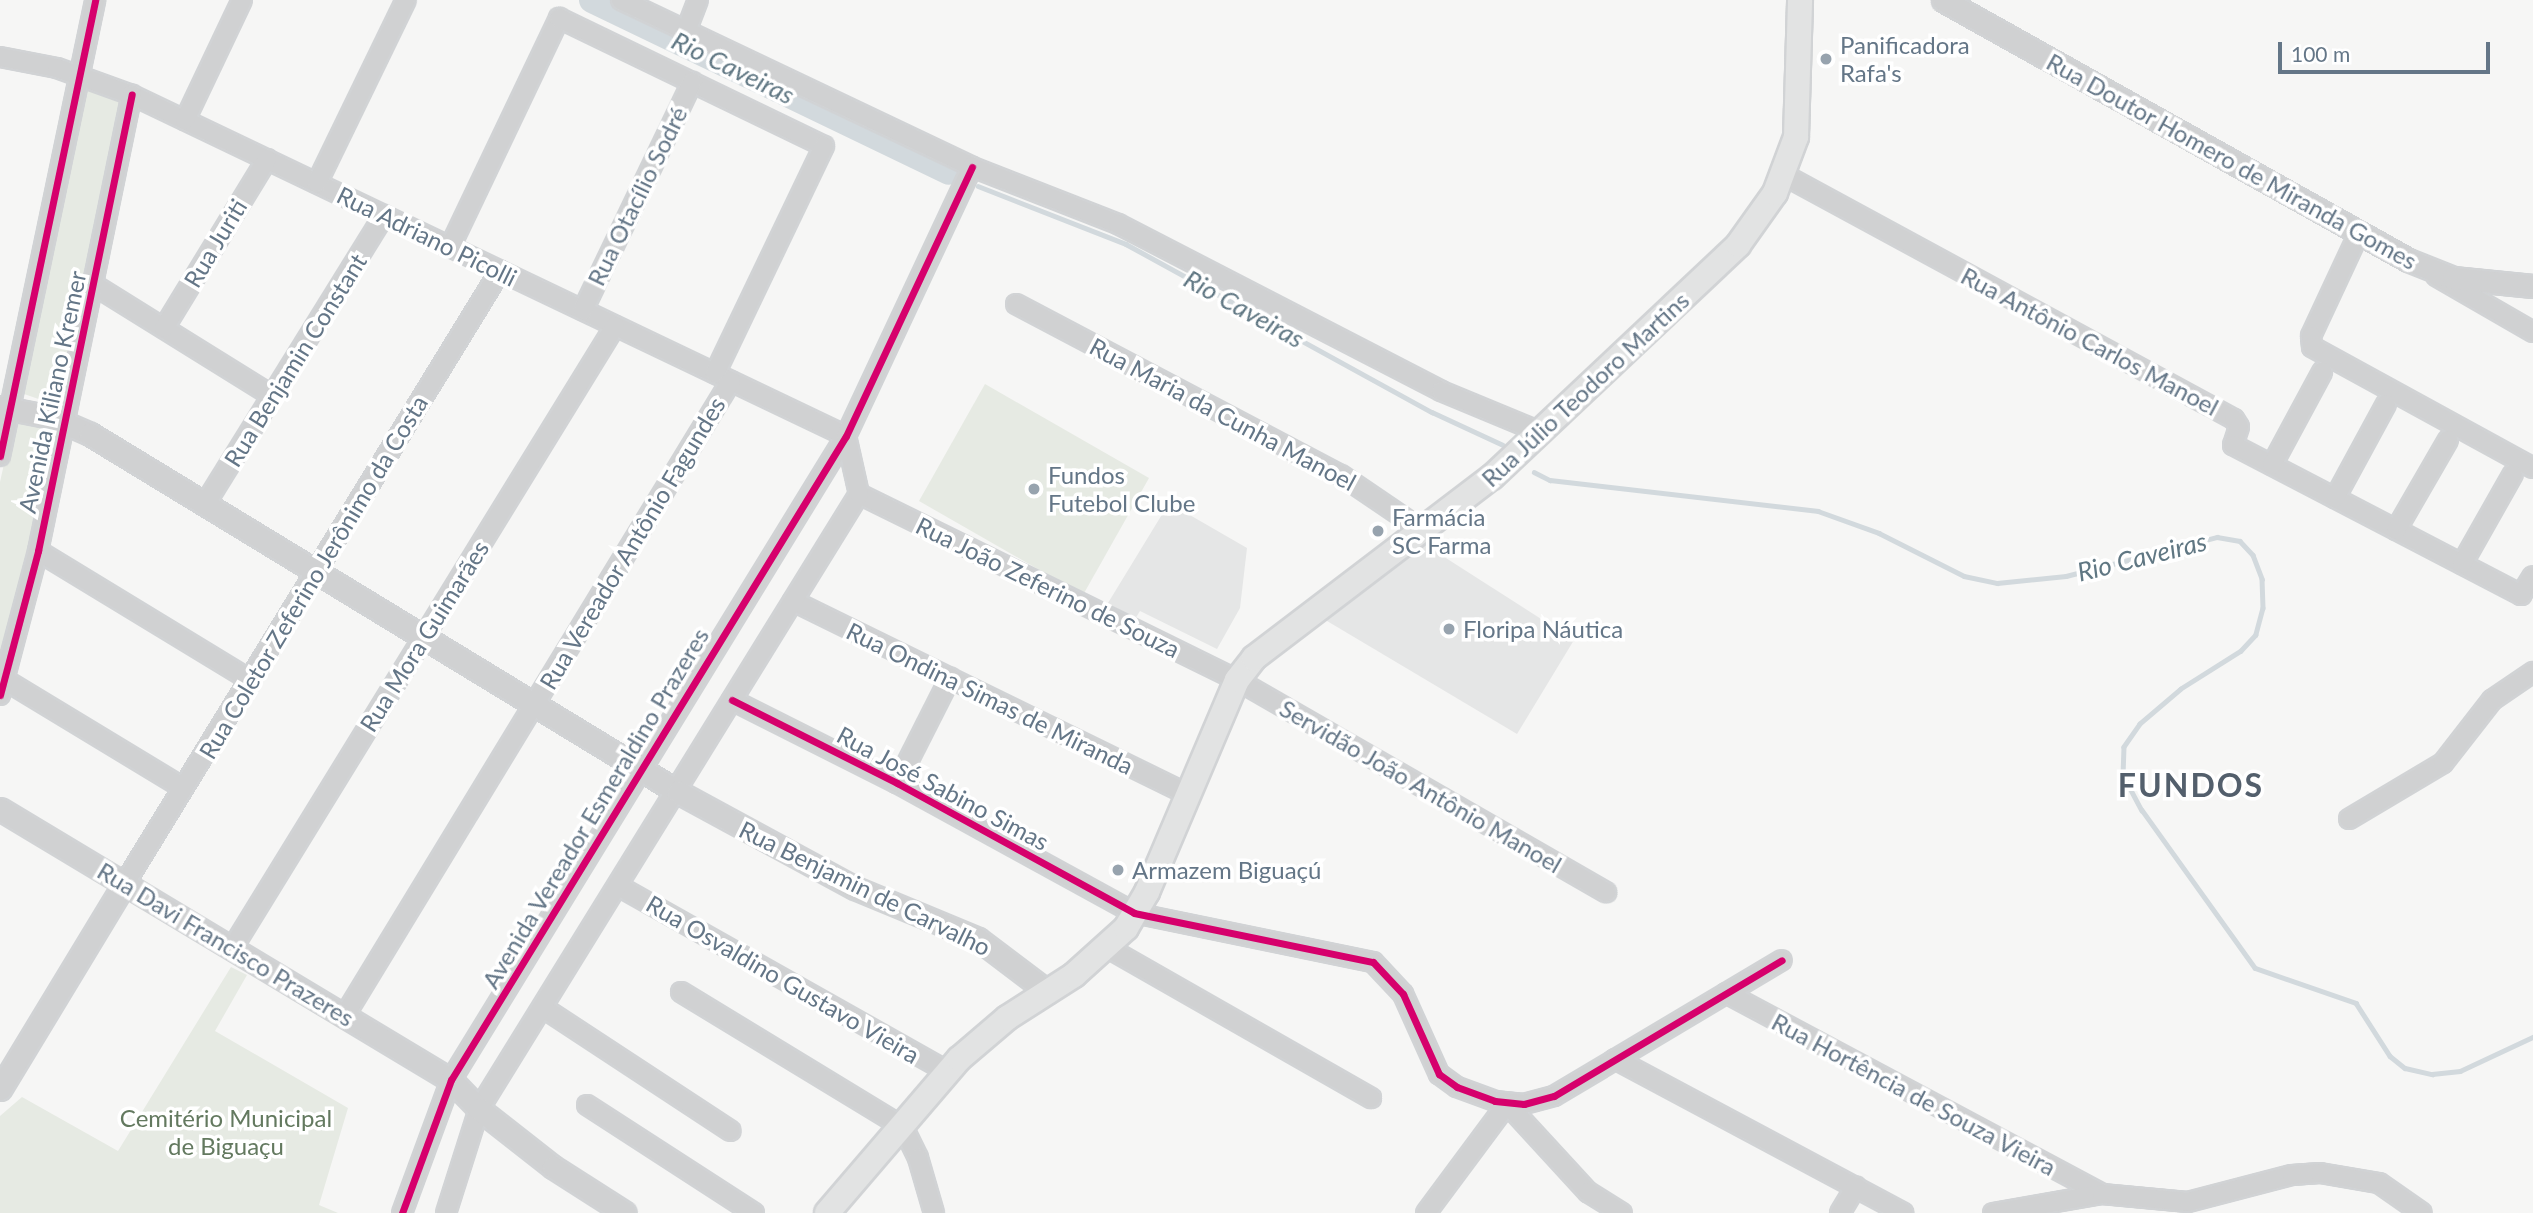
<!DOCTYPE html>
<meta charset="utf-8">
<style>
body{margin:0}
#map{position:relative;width:2533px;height:1213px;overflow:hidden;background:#f6f6f5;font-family:Lato,sans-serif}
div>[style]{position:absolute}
.built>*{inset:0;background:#e5e6e6}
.green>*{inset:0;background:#e6eae3}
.stream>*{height:4.5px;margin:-2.25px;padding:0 2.25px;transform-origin:2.25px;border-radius:2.25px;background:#d2d9dd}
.river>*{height:26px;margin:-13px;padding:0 13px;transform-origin:13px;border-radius:13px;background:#d2d9dd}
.roads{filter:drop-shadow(2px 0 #d1d3d5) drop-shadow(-2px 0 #d1d3d5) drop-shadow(0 2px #d1d3d5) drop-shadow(0 -2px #d1d3d5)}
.minor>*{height:18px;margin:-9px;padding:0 9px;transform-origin:9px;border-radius:9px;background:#d0d1d2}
.tertiary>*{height:21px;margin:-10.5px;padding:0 10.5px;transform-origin:10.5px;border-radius:10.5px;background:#d0d1d2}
.secondary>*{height:24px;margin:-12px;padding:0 12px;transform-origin:12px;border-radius:12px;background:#e2e3e3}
.cycleway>*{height:7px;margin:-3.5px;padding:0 3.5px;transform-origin:3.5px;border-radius:3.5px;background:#d6006c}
.dots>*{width:19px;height:19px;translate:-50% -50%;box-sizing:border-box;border:4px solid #fff;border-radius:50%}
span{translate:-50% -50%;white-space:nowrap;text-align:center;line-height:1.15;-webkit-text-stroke:7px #fff;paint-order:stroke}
.poi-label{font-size:24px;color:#647687}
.left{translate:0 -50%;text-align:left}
.street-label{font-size:24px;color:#647687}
.park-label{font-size:24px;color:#63795f}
.water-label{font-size:26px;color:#607783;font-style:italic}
.district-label{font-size:32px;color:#535f6c;font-weight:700;letter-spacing:2px}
.scale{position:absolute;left:2278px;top:42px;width:212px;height:32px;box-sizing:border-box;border:4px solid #647687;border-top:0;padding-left:9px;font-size:21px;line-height:24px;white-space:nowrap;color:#647687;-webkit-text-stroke:5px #fff;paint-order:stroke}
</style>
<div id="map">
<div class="built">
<i style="clip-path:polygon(1169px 503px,1247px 548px,1240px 608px,1217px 649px,1140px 611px,1135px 619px,1108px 603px)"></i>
<i style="clip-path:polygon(1424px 544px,1574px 640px,1517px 734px,1322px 618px)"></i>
</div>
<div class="green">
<i style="clip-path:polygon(87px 85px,124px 101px,62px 407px,24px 394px)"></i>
<i style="clip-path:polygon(985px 384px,1149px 478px,1083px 595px,919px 501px)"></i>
<i style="clip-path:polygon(14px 419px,57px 426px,0 671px,0 482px)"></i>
<i style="clip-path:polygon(231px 967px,247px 975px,215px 1031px,348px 1108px,319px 1205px,338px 1213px,0 1213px,0 1116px,22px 1097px,118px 1151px)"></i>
</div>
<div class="stream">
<i style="left:978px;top:186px;width:159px;rotate:21.4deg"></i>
<i style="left:1126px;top:244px;width:349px;rotate:28.8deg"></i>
<i style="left:1432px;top:412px;width:78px;rotate:24.9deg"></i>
<i style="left:1534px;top:472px;width:18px;rotate:27deg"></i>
<i style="left:1550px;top:480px;width:270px;rotate:6.6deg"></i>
<i style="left:1818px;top:511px;width:65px;rotate:19.8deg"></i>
<i style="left:1879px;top:533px;width:95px;rotate:26.8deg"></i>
<i style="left:1964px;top:576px;width:34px;rotate:12deg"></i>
<i style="left:1997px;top:583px;width:69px;rotate:-5.8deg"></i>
<i style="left:2066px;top:576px;width:156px;rotate:-14.5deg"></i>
<i style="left:2217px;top:537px;width:23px;rotate:10deg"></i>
<i style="left:2240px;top:541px;width:19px;rotate:47deg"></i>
<i style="left:2253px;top:555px;width:26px;rotate:69deg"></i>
<i style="left:2262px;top:579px;width:29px;rotate:88deg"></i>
<i style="left:2263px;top:608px;width:28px;rotate:105deg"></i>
<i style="left:2256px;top:635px;width:22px;rotate:133deg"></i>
<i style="left:2241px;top:651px;width:71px;rotate:147.7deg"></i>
<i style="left:2181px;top:689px;width:54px;rotate:139.5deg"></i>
<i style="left:2140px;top:724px;width:28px;rotate:125deg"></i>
<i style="left:2124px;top:747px;width:28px;rotate:92deg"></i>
<i style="left:2123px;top:775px;width:40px;rotate:62deg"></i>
<i style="left:2142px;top:810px;width:194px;rotate:54.4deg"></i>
<i style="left:2255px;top:968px;width:107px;rotate:19.1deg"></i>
<i style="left:2356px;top:1003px;width:63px;rotate:57.3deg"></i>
<i style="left:2390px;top:1056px;width:19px;rotate:39deg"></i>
<i style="left:2405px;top:1068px;width:28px;rotate:13deg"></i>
<i style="left:2432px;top:1074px;width:28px;rotate:-6deg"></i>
<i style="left:2460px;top:1071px;width:81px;rotate:-25deg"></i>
</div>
<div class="river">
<i style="left:592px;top:0;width:396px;rotate:25.7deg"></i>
</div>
<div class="roads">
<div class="minor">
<i style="left:621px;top:0;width:389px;rotate:25.4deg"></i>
<i style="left:972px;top:167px;width:157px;rotate:21.3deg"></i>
<i style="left:1118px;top:224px;width:364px;rotate:27.3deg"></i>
<i style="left:1441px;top:391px;width:107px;rotate:22.5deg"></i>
<i style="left:686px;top:31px;width:33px;rotate:-69deg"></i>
<i style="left:0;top:57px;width:58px;rotate:10.9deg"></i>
<i style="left:57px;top:68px;width:80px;rotate:19.8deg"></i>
<i style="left:132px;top:95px;width:791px;rotate:25.53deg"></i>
<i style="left:185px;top:120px;width:133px;rotate:-64.6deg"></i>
<i style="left:1784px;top:175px;width:512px;rotate:28.47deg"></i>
<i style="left:2234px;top:419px;width:9px;rotate:58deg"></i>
<i style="left:2239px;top:427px;width:19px;rotate:108deg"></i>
<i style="left:2233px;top:445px;width:325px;rotate:27.5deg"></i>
<i style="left:2521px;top:595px;width:22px;rotate:-58deg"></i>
<i style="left:317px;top:183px;width:203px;rotate:-64.1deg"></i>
<i style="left:2359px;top:233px;width:114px;rotate:115deg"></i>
<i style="left:2311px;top:336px;width:11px;rotate:85deg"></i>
<i style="left:2312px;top:347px;width:252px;rotate:28.7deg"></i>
<i style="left:450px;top:247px;width:254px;rotate:-64.5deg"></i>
<i style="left:559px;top:18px;width:294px;rotate:25.8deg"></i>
<i style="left:824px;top:146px;width:252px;rotate:115.6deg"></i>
<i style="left:2436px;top:276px;width:112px;rotate:30deg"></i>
<i style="left:94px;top:285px;width:210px;rotate:31.9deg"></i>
<i style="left:1016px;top:304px;width:367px;rotate:27.8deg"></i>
<i style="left:1341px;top:475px;width:102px;rotate:34.2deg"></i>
<i style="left:583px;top:310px;width:253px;rotate:-64.4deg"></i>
<i style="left:164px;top:328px;width:198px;rotate:-58.6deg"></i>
<i style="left:0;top:456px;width:466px;rotate:-78.2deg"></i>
<i style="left:2272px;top:465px;width:106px;rotate:-61.7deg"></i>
<i style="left:859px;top:494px;width:421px;rotate:26.2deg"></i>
<i style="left:1237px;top:680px;width:426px;rotate:29.9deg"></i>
<i style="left:2335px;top:498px;width:107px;rotate:-61.5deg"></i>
<i style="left:205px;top:504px;width:340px;rotate:-58.2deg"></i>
<i style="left:2396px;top:530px;width:104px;rotate:-60deg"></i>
<i style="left:38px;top:551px;width:248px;rotate:31.3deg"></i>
<i style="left:2462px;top:564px;width:103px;rotate:-60.5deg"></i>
<i style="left:793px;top:601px;width:439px;rotate:26.1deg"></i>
<i style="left:5px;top:680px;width:208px;rotate:31.2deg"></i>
<i style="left:0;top:695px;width:149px;rotate:-75.2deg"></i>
<i style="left:38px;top:551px;width:466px;rotate:-78.4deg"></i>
<i style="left:732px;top:700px;width:185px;rotate:26.7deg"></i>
<i style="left:897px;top:783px;width:270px;rotate:28.7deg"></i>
<i style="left:1134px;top:913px;width:244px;rotate:11.6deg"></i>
<i style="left:1373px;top:962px;width:44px;rotate:46.8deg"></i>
<i style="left:1403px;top:994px;width:88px;rotate:65.8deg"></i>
<i style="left:1439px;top:1074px;width:22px;rotate:36deg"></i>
<i style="left:1457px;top:1087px;width:40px;rotate:20.2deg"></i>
<i style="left:1495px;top:1101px;width:29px;rotate:6deg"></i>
<i style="left:1524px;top:1104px;width:31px;rotate:-15deg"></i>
<i style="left:1554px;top:1096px;width:265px;rotate:-30.8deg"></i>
<i style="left:897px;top:783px;width:118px;rotate:-63.2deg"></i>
<i style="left:2349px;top:819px;width:109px;rotate:-30.8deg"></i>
<i style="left:2443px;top:763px;width:80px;rotate:-52.1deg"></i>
<i style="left:2492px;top:700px;width:50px;rotate:-34.3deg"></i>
<i style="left:125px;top:883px;width:718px;rotate:-58.5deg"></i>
<i style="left:620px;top:887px;width:374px;rotate:29.4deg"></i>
<i style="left:233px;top:947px;width:729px;rotate:-58.4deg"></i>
<i style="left:1108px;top:948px;width:303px;rotate:29.7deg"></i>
<i style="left:681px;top:992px;width:260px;rotate:31.3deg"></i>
<i style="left:903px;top:1127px;width:34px;rotate:64deg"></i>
<i style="left:918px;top:1158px;width:57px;rotate:73.8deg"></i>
<i style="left:1726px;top:993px;width:426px;rotate:28.1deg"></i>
<i style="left:545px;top:1009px;width:222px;rotate:33.3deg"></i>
<i style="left:345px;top:1015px;width:742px;rotate:-58.67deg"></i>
<i style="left:1615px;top:1059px;width:327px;rotate:28.1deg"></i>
<i style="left:587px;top:1105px;width:199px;rotate:32.9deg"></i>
<i style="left:402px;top:1213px;width:142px;rotate:-69.8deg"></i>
<i style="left:451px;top:1080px;width:755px;rotate:-58.48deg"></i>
<i style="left:846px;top:436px;width:297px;rotate:-64.9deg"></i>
<i style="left:446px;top:1213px;width:109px;rotate:-72.4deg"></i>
<i style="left:479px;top:1109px;width:723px;rotate:-58.29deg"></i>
<i style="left:859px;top:494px;width:59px;rotate:-102.6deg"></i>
<i style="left:1426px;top:1213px;width:136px;rotate:-53.4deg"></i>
<i style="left:1507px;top:1104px;width:120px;rotate:47.4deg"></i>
<i style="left:1588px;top:1192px;width:40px;rotate:32deg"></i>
<i style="left:1840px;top:1213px;width:31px;rotate:-59deg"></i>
<i style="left:1993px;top:1213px;width:111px;rotate:-9.9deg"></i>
<i style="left:2102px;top:1194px;width:86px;rotate:5.3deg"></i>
<i style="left:2188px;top:1202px;width:107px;rotate:-14.6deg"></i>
<i style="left:2292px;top:1175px;width:28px;rotate:-4deg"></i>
<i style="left:2320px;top:1173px;width:60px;rotate:9.6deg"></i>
<i style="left:2379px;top:1183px;width:52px;rotate:34.9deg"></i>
</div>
<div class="tertiary">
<i style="left:1943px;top:0;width:533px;rotate:29.21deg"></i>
<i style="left:2408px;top:260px;width:48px;rotate:21.8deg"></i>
<i style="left:2453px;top:278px;width:80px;rotate:5.7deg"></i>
<i style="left:0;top:407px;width:52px;rotate:11.1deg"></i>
<i style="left:51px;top:417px;width:43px;rotate:23.6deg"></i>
<i style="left:90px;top:434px;width:688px;rotate:31.33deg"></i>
<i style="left:678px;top:792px;width:201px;rotate:28.5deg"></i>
<i style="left:855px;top:888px;width:133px;rotate:22.5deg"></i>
<i style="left:978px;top:939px;width:88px;rotate:37.1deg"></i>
<i style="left:0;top:809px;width:526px;rotate:31deg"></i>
<i style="left:451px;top:1080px;width:40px;rotate:46deg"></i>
<i style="left:479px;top:1109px;width:94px;rotate:38.1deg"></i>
<i style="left:553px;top:1167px;width:85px;rotate:32.6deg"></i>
<i style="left:0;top:1089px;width:241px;rotate:-58.8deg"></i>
</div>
<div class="secondary">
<i style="left:827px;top:1213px;width:203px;rotate:-49.4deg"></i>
<i style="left:959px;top:1059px;width:63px;rotate:-40.5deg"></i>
<i style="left:1007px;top:1018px;width:80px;rotate:-32.7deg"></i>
<i style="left:1074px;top:975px;width:70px;rotate:-42.1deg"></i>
<i style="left:1126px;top:928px;width:42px;rotate:-59.7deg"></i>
<i style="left:1147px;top:892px;width:230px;rotate:-67deg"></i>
<i style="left:1237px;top:680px;width:28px;rotate:-52deg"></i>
<i style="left:1254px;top:658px;width:299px;rotate:-37.3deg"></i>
<i style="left:1492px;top:477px;width:338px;rotate:-43.3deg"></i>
<i style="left:1738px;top:245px;width:64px;rotate:-54.6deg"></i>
<i style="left:1775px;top:193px;width:60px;rotate:-69.4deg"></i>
<i style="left:1796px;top:137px;width:137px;rotate:-88.3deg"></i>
</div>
</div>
<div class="cycleway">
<i style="left:0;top:456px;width:466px;rotate:-78.2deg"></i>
<i style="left:0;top:695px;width:149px;rotate:-75.2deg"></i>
<i style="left:38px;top:551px;width:466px;rotate:-78.4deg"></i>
<i style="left:732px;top:700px;width:185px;rotate:26.7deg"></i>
<i style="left:897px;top:783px;width:270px;rotate:28.7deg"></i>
<i style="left:1134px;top:913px;width:244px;rotate:11.6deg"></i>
<i style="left:1373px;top:962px;width:44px;rotate:46.8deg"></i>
<i style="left:1403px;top:994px;width:88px;rotate:65.8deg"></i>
<i style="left:1439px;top:1074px;width:22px;rotate:36deg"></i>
<i style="left:1457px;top:1087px;width:40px;rotate:20.2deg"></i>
<i style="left:1495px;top:1101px;width:29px;rotate:6deg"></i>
<i style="left:1524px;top:1104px;width:31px;rotate:-15deg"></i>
<i style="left:1554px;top:1096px;width:265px;rotate:-30.8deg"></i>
<i style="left:402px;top:1213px;width:142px;rotate:-69.8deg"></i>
<i style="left:451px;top:1080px;width:755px;rotate:-58.48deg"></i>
<i style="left:846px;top:436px;width:297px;rotate:-64.9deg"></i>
</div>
<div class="dots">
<i style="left:1826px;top:59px;background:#97a3ae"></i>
<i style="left:1034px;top:489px;background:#97a3ae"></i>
<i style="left:1378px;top:531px;background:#97a3ae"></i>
<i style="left:1449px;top:629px;background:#97a3ae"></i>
<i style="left:1118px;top:870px;background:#97a3ae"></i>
</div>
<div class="poi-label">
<span class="left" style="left:1840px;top:59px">Panificadora<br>Rafa's</span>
<span class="left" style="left:1048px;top:489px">Fundos<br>Futebol Clube</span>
<span class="left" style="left:1392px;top:531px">Farmácia<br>SC Farma</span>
<span class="left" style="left:1463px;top:629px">Floripa Náutica</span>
<span class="left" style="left:1132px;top:870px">Armazem Biguaçú</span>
</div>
<div class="street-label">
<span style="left:2232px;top:161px;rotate:29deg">Rua Doutor Homero de Miranda Gomes</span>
<span style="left:637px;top:196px;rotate:-64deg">Rua Otacílio Sodré</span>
<span style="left:427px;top:236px;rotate:26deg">Rua Adriano Picolli</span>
<span style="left:215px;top:243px;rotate:-59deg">Rua Juriti</span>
<span style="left:2090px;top:341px;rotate:28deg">Rua Antônio Carlos Manoel</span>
<span style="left:295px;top:360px;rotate:-58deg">Rua Benjamin Constant</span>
<span style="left:1585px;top:389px;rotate:-43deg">Rua Júlio Teodoro Martins</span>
<span style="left:52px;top:392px;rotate:-78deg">Avenida Kiliano Kremer</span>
<span style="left:1223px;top:414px;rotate:28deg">Rua Maria da Cunha Manoel</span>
<span style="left:632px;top:543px;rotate:-59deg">Rua Vereador Antônio Fagundes</span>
<span style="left:313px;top:577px;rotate:-59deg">Rua Coletor Zeferino Jerônimo da Costa</span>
<span style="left:1048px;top:587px;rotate:26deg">Rua João Zeferino de Souza</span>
<span style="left:424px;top:636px;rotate:-58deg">Rua Mora Guimarães</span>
<span style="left:990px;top:698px;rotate:26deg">Rua Ondina Simas de Miranda</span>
<span style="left:1421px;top:786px;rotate:30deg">Servidão João Antônio Manoel</span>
<span style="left:943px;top:788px;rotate:28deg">Rua José Sabino Simas</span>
<span style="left:595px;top:808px;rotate:-59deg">Avenida Vereador Esmeraldino Prazeres</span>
<span style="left:865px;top:888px;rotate:26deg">Rua Benjamin de Carvalho</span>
<span style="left:226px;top:944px;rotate:31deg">Rua Davi Francisco Prazeres</span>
<span style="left:783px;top:979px;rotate:30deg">Rua Osvaldino Gustavo Vieira</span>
<span style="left:1914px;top:1094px;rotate:28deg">Rua Hortência de Souza Vieira</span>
</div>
<div class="park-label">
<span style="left:226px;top:1132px">Cemitério Municipal<br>de Biguaçu</span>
</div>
<div class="water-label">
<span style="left:733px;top:68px;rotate:26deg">Rio Caveiras</span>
<span style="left:1244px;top:309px;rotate:29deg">Rio Caveiras</span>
<span style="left:2142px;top:557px;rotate:-14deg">Rio Caveiras</span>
</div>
<div class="district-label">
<span style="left:2191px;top:785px">FUNDOS</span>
</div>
<div class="scale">100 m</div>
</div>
